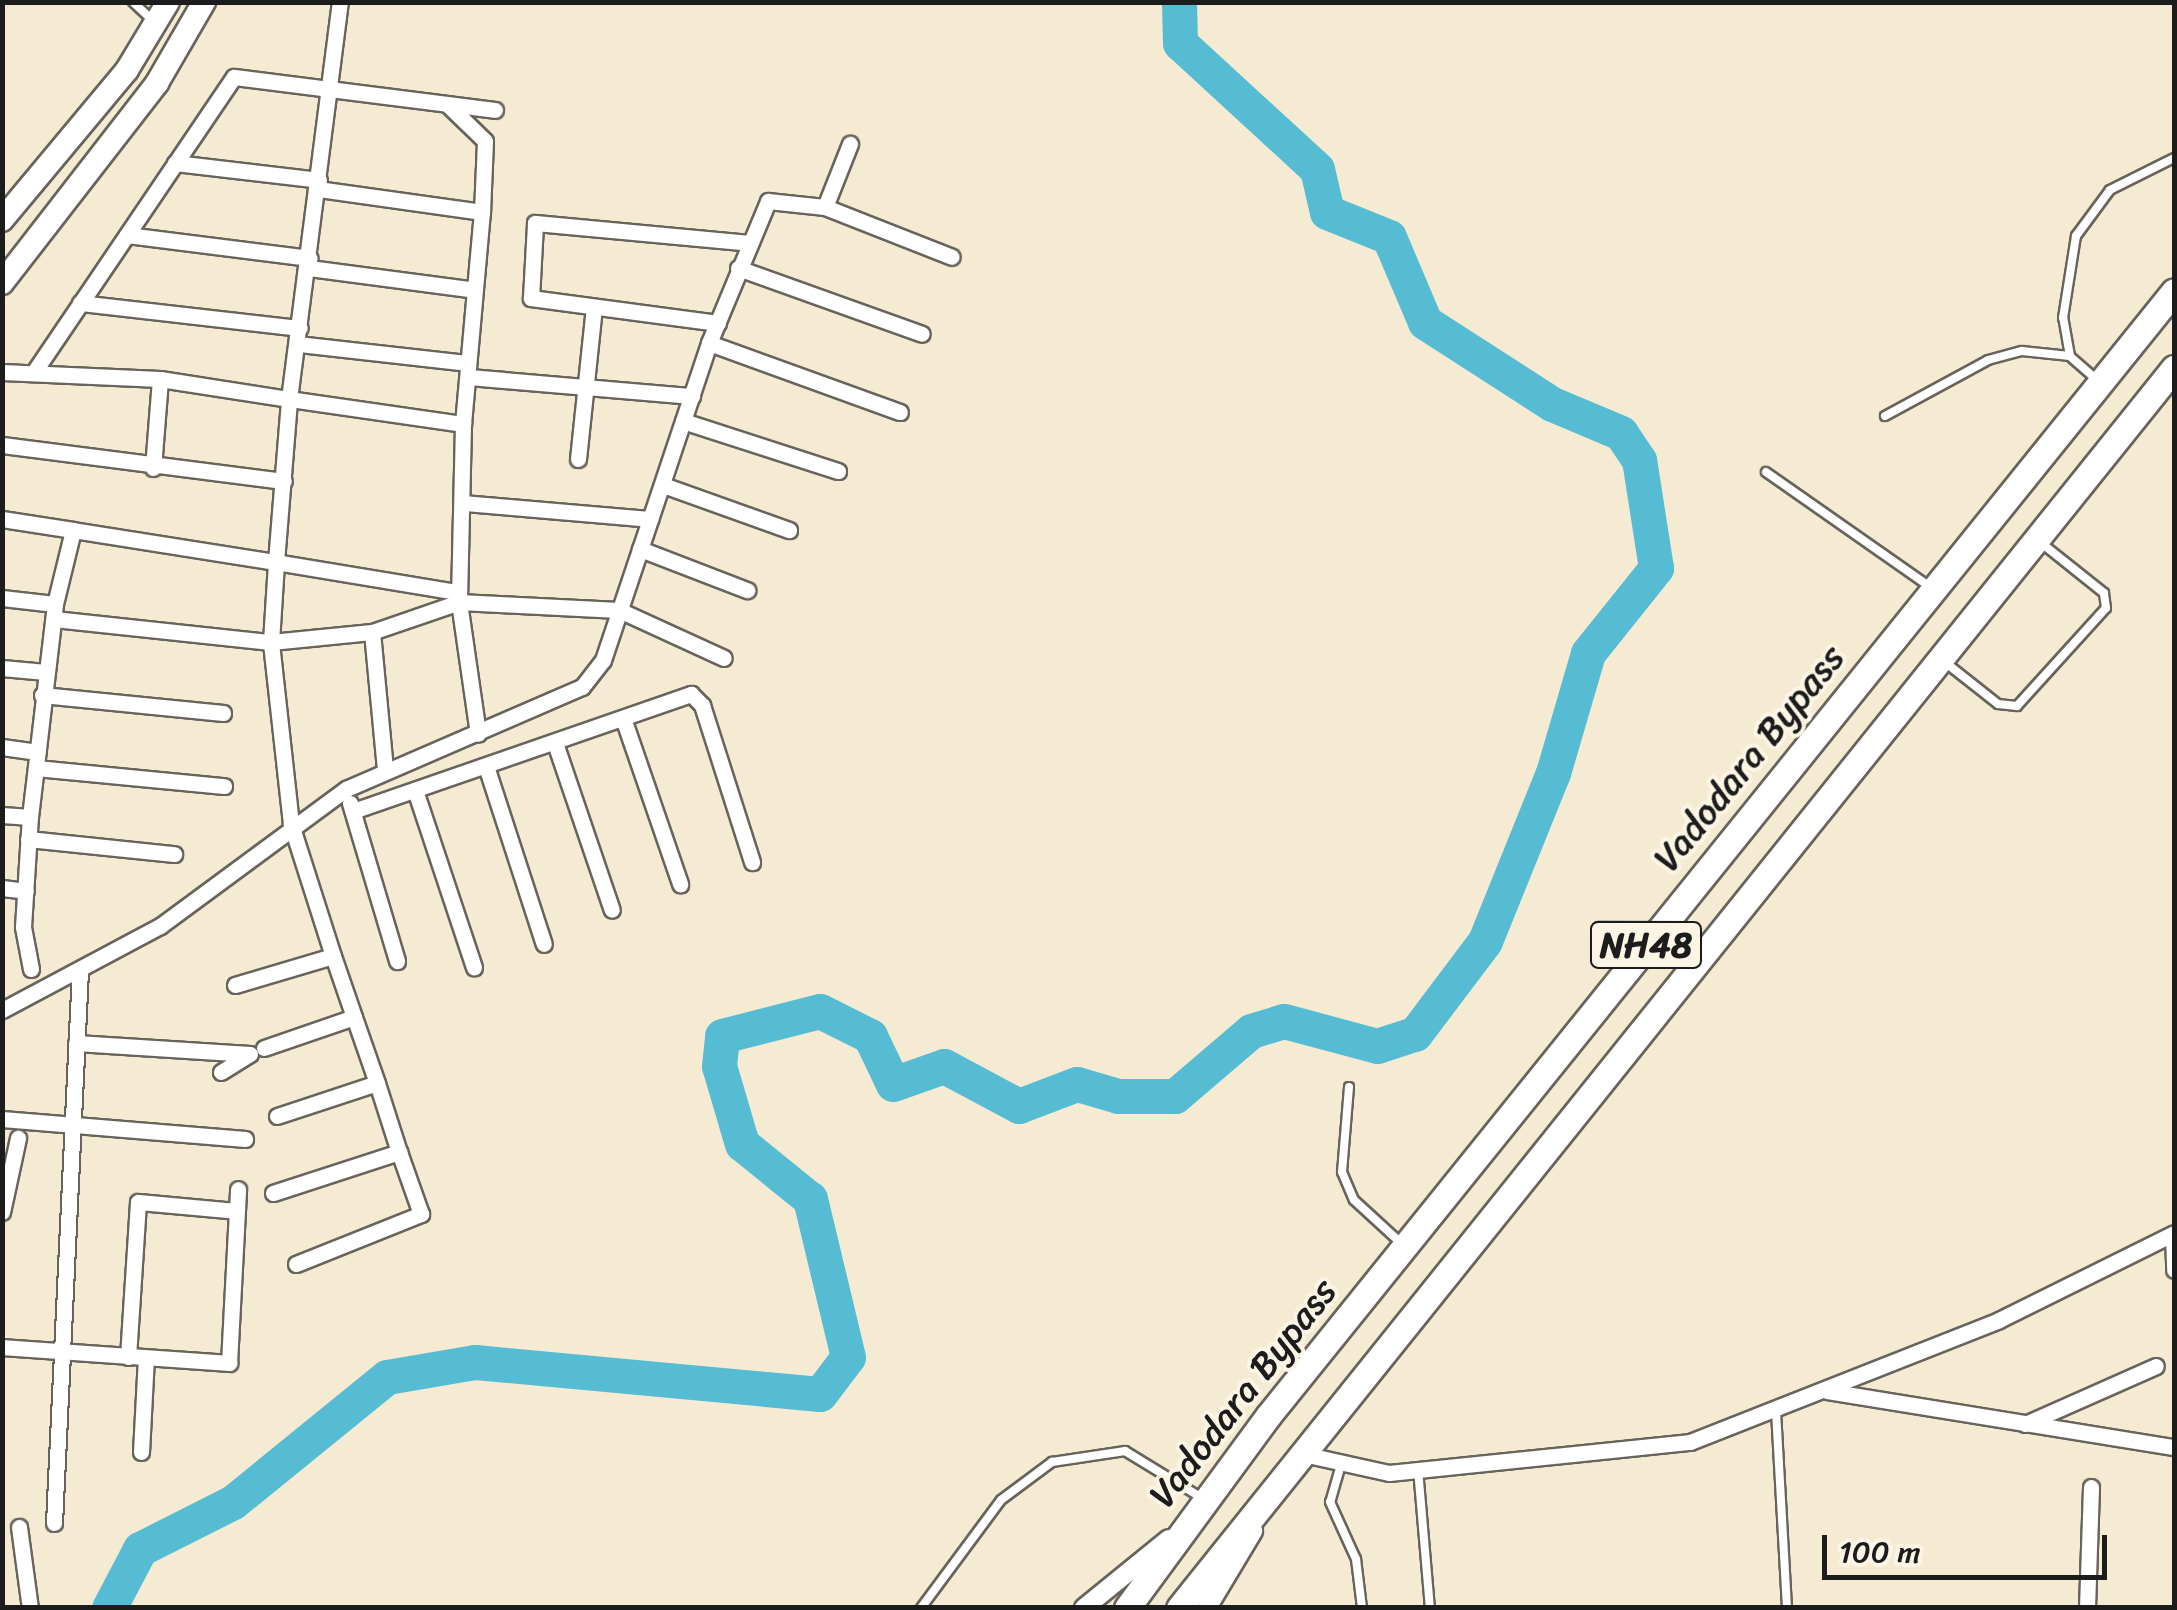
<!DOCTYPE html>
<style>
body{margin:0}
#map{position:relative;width:2177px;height:1610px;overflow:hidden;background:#f5ebd3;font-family:Sriracha,sans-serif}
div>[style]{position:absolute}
.river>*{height:35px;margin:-17.5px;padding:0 17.5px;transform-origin:17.5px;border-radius:17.5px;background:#56bcd4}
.roads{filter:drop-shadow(2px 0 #68645c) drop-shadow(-2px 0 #68645c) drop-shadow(0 2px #68645c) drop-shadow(0 -2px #68645c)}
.service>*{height:8px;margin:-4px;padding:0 4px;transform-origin:4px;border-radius:4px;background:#fff}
.minor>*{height:15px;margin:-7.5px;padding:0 7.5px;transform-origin:7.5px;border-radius:7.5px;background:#fff}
.tertiary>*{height:18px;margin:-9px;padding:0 9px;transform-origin:9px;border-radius:9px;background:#fff}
.primary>*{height:22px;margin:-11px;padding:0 11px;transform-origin:11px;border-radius:11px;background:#fff}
.trunk>*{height:25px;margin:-12.5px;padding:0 12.5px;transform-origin:12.5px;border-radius:12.5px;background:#fff}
span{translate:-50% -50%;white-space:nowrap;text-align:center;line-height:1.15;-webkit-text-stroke:8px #fcf5e5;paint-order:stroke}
.shield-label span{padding:2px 8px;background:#fcf5e5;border:2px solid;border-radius:8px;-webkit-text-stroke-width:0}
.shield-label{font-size:35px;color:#1c1c1c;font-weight:700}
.street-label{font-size:38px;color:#1c1c1c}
.frame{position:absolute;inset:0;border:5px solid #1c1c1c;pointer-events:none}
.scale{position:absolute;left:1822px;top:1535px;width:285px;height:45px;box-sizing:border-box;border:5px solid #1c1c1c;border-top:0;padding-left:12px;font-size:30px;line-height:35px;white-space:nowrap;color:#1c1c1c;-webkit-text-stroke:8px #fcf5e5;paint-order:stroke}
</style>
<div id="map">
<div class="river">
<i style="left:109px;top:1608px;width:67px;rotate:-62.3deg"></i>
<i style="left:140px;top:1549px;width:104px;rotate:-26.8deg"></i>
<i style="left:233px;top:1502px;width:198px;rotate:-39.1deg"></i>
<i style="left:387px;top:1377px;width:89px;rotate:-9.7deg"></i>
<i style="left:475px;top:1362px;width:346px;rotate:5.3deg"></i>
<i style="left:820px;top:1394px;width:46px;rotate:-52.9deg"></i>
<i style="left:848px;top:1357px;width:163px;rotate:-103.5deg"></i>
<i style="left:810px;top:1199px;width:87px;rotate:-141deg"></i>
<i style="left:742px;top:1144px;width:81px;rotate:-106.4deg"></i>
<i style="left:719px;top:1066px;width:30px;rotate:-84deg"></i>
<i style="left:722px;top:1036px;width:101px;rotate:-14.3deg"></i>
<i style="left:820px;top:1011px;width:56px;rotate:26.6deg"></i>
<i style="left:870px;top:1036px;width:53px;rotate:64.4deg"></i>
<i style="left:893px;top:1084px;width:54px;rotate:-19.4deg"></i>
<i style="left:944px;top:1066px;width:85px;rotate:28.1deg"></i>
<i style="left:1019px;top:1106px;width:62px;rotate:-20.8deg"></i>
<i style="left:1077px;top:1084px;width:43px;rotate:16.3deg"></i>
<i style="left:1118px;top:1096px;width:57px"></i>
<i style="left:1175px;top:1096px;width:100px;rotate:-40.5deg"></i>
<i style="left:1251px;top:1031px;width:34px;rotate:-17deg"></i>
<i style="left:1284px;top:1021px;width:96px;rotate:15deg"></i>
<i style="left:1377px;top:1046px;width:40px;rotate:-18deg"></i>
<i style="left:1415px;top:1034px;width:116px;rotate:-53deg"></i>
<i style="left:1485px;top:941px;width:181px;rotate:-68deg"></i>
<i style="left:1553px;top:773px;width:125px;rotate:-73.7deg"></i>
<i style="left:1588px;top:653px;width:109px;rotate:-51.3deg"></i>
<i style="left:1656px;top:568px;width:109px;rotate:-98.9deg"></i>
<i style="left:1639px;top:460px;width:32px;rotate:-124deg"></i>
<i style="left:1621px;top:433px;width:75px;rotate:-157.2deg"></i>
<i style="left:1552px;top:404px;width:151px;rotate:-147.2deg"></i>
<i style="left:1425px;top:322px;width:92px;rotate:-113deg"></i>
<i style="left:1389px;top:237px;width:67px;rotate:-158deg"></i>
<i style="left:1327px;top:212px;width:44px;rotate:-103.1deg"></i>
<i style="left:1317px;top:169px;width:186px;rotate:-137.4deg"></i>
<i style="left:1180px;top:43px;width:41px;rotate:-91.4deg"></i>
</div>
<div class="roads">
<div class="service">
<i style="left:133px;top:2px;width:26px;rotate:43deg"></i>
<i style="left:2096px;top:379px;width:35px;rotate:-139deg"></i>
<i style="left:2070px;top:356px;width:39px;rotate:-100deg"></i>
<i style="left:2063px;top:318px;width:83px;rotate:-81deg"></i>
<i style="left:2076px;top:236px;width:57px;rotate:-53.5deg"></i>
<i style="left:2110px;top:190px;width:72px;rotate:-26.6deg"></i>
<i style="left:1885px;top:416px;width:117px;rotate:-28.5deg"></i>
<i style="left:1988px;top:360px;width:35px;rotate:-15deg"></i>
<i style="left:2022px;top:351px;width:48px;rotate:5.9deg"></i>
<i style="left:1766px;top:472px;width:200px;rotate:35deg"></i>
<i style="left:1946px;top:663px;width:66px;rotate:38.3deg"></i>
<i style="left:1998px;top:704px;width:19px;rotate:6deg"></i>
<i style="left:2017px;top:706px;width:132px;rotate:-47.8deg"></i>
<i style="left:2106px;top:608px;width:15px;rotate:-98deg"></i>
<i style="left:2104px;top:593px;width:82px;rotate:-141.4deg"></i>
<i style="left:1349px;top:1087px;width:85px;rotate:94.7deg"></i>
<i style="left:1342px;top:1172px;width:30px;rotate:67deg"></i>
<i style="left:1354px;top:1200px;width:64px;rotate:42.5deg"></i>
<i style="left:1776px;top:1411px;width:197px;rotate:86.8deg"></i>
<i style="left:1340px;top:1468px;width:35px;rotate:106deg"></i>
<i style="left:1330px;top:1502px;width:63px;rotate:65.5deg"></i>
<i style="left:1356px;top:1559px;width:49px;rotate:83deg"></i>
<i style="left:1418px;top:1469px;width:140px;rotate:85.1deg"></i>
<i style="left:921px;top:1608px;width:134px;rotate:-53.5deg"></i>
<i style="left:1001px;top:1500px;width:64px;rotate:-36.7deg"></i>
<i style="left:1052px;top:1462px;width:74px;rotate:-8.6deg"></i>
<i style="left:1125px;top:1451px;width:90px;rotate:31.4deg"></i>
</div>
<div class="minor">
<i style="left:447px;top:104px;width:53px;rotate:44.2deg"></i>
<i style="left:485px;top:141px;width:71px;rotate:92.4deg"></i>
<i style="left:175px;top:163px;width:145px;rotate:6.7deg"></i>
<i style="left:825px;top:207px;width:68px;rotate:-68.4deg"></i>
<i style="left:127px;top:235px;width:184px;rotate:7.2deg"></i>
<i style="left:309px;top:268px;width:167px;rotate:7.5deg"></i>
<i style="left:738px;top:268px;width:195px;rotate:19.7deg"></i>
<i style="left:80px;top:303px;width:221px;rotate:6.5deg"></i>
<i style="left:718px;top:323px;width:189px;rotate:-172.4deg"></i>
<i style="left:531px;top:298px;width:75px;rotate:-86.9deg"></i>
<i style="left:535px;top:223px;width:216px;rotate:5.3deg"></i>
<i style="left:709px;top:343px;width:203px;rotate:19.9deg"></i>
<i style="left:298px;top:344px;width:171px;rotate:6.4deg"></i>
<i style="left:2px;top:372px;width:158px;rotate:2.5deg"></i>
<i style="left:160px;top:379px;width:131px;rotate:8.8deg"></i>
<i style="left:289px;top:399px;width:400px;rotate:-82.7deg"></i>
<i style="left:34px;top:372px;width:356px;rotate:-55.9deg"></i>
<i style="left:234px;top:77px;width:263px;rotate:7.2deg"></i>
<i style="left:469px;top:377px;width:224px;rotate:4.9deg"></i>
<i style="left:683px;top:421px;width:163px;rotate:17.9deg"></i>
<i style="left:463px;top:424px;width:178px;rotate:91.3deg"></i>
<i style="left:459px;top:602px;width:160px;rotate:2.9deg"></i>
<i style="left:619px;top:610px;width:115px;rotate:24.6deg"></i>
<i style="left:2px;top:445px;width:284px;rotate:7.3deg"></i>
<i style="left:578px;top:459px;width:152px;rotate:-84deg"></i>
<i style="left:153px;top:468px;width:89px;rotate:-85.5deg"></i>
<i style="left:663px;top:485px;width:134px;rotate:19.7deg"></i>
<i style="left:464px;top:503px;width:187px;rotate:4.9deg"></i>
<i style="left:2px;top:519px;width:72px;rotate:8.8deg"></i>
<i style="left:640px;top:549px;width:115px;rotate:21deg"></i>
<i style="left:2px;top:598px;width:53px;rotate:6.5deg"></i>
<i style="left:54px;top:619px;width:218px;rotate:6.1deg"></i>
<i style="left:271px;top:642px;width:101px;rotate:-5.7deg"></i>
<i style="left:372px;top:632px;width:138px;rotate:84.6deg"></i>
<i style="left:372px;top:632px;width:92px;rotate:-19deg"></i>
<i style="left:459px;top:602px;width:133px;rotate:81.8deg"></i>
<i style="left:2px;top:668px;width:44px;rotate:5.2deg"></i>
<i style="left:42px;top:695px;width:182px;rotate:5.7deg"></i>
<i style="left:623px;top:718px;width:176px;rotate:71deg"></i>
<i style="left:555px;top:743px;width:176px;rotate:71.2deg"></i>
<i style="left:2px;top:747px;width:36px;rotate:8deg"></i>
<i style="left:486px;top:766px;width:187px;rotate:72deg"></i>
<i style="left:36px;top:768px;width:189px;rotate:5.5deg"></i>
<i style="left:415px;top:790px;width:187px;rotate:71.6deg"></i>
<i style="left:350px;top:803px;width:165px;rotate:73.4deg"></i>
<i style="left:353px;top:811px;width:358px;rotate:-19.1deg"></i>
<i style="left:691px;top:694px;width:16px;rotate:45deg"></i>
<i style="left:702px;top:705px;width:165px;rotate:72.3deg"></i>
<i style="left:2px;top:815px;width:28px;rotate:4deg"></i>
<i style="left:28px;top:839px;width:147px;rotate:5.9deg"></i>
<i style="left:2px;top:888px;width:24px;rotate:7deg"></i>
<i style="left:31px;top:969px;width:43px;rotate:-100.8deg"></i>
<i style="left:23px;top:927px;width:110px;rotate:-86.4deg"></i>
<i style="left:30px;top:817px;width:214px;rotate:-83.3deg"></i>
<i style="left:55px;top:604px;width:76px;rotate:-76.3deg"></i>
<i style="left:73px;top:530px;width:206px;rotate:9deg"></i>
<i style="left:276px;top:562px;width:164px;rotate:-85.4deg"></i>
<i style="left:289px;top:399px;width:176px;rotate:8.2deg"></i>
<i style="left:463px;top:424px;width:213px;rotate:-84.9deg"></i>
<i style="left:482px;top:212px;width:166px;rotate:-172deg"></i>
<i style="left:235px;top:985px;width:102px;rotate:-16.5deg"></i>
<i style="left:333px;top:956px;width:139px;rotate:-107.7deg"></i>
<i style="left:291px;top:824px;width:183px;rotate:-96.3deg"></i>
<i style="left:271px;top:642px;width:80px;rotate:-86.4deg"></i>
<i style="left:276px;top:562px;width:184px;rotate:9.4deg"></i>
<i style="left:2px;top:1010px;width:179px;rotate:-28deg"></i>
<i style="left:160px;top:926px;width:231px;rotate:-36.4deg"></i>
<i style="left:346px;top:789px;width:257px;rotate:-23.4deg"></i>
<i style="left:582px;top:687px;width:34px;rotate:-52deg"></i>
<i style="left:603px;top:660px;width:334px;rotate:-71.5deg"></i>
<i style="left:709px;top:343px;width:154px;rotate:-67.4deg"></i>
<i style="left:768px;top:201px;width:57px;rotate:6deg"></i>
<i style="left:825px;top:207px;width:136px;rotate:21.5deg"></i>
<i style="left:76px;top:1043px;width:174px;rotate:3.6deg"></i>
<i style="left:264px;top:1048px;width:95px;rotate:-19deg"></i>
<i style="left:354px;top:1017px;width:65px;rotate:-109deg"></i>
<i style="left:221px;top:1072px;width:34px;rotate:-32deg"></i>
<i style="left:277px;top:1116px;width:105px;rotate:-18.3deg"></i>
<i style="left:377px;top:1083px;width:70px;rotate:-109.2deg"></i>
<i style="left:2px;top:1119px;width:244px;rotate:4.7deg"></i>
<i style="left:273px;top:1193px;width:133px;rotate:-18deg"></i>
<i style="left:399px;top:1152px;width:72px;rotate:-107.7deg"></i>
<i style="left:2px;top:1212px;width:76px;rotate:-77.8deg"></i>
<i style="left:2173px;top:1234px;width:36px;rotate:88deg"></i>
<i style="left:296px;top:1264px;width:135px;rotate:-21.8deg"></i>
<i style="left:421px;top:1214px;width:66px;rotate:-109.5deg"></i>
<i style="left:2px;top:1347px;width:228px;rotate:4deg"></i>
<i style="left:229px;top:1363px;width:174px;rotate:-87deg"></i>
<i style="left:128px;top:1357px;width:155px;rotate:-86.3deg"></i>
<i style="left:138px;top:1202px;width:99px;rotate:5.2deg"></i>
<i style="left:1827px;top:1391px;width:351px;rotate:9.2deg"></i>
<i style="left:2025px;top:1424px;width:143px;rotate:-23.9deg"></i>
<i style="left:141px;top:1452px;width:94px;rotate:-87deg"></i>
<i style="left:1303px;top:1454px;width:88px;rotate:12.5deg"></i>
<i style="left:1389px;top:1473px;width:303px;rotate:-5.9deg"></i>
<i style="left:1690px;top:1442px;width:332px;rotate:-21.5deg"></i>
<i style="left:1999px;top:1320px;width:195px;rotate:-26.4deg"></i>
<i style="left:54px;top:1523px;width:554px;rotate:-87.31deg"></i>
<i style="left:19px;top:1527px;width:82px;rotate:82.3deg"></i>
<i style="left:2087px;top:1608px;width:121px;rotate:-88.1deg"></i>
</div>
<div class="tertiary">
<i style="left:1084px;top:1608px;width:109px;rotate:-39.1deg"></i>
<i style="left:1207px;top:1608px;width:90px;rotate:-59.1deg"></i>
</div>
<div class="primary">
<i style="left:2px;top:220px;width:195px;rotate:-50.2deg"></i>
<i style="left:127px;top:70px;width:79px;rotate:-58.9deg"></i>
<i style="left:2px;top:283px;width:253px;rotate:-52.2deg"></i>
<i style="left:157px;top:83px;width:94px;rotate:-59.9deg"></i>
</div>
<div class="trunk">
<i style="left:1127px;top:1608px;width:238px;rotate:-53.7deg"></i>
<i style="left:1268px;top:1416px;width:1444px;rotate:-51.15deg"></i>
<i style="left:1179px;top:1608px;width:1590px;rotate:-51.26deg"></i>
</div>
</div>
<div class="shield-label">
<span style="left:1646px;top:945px">NH48</span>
</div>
<div class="street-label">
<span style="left:1749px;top:758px;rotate:-51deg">Vadodara Bypass</span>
<span style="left:1243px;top:1393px;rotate:-52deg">Vadodara Bypass</span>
</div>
<div class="frame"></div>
<div class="scale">100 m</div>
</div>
